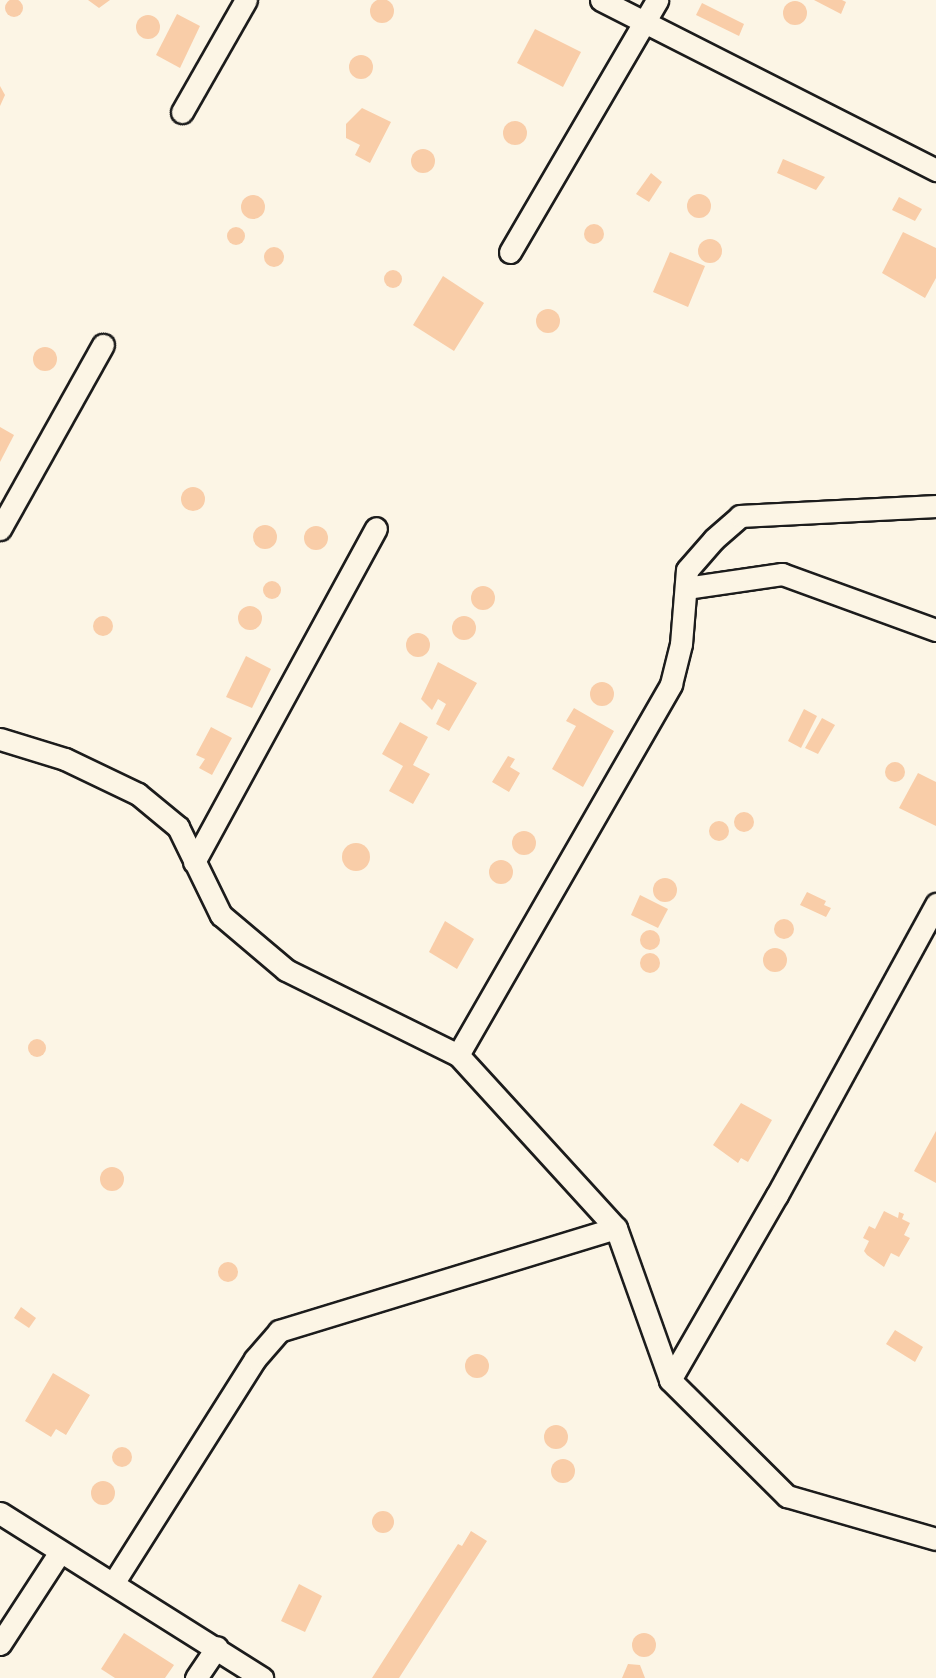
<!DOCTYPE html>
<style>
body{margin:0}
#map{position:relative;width:936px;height:1678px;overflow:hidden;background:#fcf5e5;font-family:"Patrick Hand",sans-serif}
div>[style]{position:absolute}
.building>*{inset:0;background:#f9cda8}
.round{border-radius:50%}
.roads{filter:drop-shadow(2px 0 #1c1c1c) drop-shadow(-2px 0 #1c1c1c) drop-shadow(0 2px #1c1c1c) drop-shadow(0 -2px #1c1c1c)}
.minor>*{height:21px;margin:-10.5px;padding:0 10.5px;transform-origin:10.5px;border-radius:10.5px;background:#fcf5e5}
span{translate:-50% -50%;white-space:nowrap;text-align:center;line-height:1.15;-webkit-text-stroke:6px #fcf5e5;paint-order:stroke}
</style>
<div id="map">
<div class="building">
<i class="round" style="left:5px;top:-1px;width:18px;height:18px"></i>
<i class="round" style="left:370px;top:-1px;width:24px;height:24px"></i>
<i style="clip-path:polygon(88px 0,110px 0,99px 8px)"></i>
<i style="clip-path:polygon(814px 0,842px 0,846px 2px,841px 14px)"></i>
<i class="round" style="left:783px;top:1px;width:24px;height:24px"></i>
<i style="clip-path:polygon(702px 3px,744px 24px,739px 36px,696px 15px)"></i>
<i style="clip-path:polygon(177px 14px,200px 26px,180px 68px,156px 55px)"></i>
<i class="round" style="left:136px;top:15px;width:24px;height:24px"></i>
<i style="clip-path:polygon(535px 29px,581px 52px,563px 87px,517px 63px)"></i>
<i class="round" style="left:349px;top:55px;width:24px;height:24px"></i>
<i style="clip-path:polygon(0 86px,5px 95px,0 106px)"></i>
<i style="clip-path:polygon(362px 108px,391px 122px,370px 163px,355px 155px,360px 145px,346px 138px,346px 124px)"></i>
<i class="round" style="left:503px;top:121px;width:24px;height:24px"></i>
<i class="round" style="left:411px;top:149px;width:24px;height:24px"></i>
<i style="clip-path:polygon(783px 159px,825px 177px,816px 190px,777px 173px)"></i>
<i style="clip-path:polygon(651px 173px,662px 182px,649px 202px,636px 194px)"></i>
<i class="round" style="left:687px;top:194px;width:24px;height:24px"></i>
<i class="round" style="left:241px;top:195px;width:24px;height:24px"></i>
<i style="clip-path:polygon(899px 197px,922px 209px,915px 221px,892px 210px)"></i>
<i class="round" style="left:584px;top:224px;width:20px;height:20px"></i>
<i class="round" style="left:227px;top:227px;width:18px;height:18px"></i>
<i style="clip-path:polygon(903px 232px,936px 248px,936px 278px,925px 298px,882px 273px)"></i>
<i class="round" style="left:698px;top:239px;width:24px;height:24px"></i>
<i class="round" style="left:264px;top:247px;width:20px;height:20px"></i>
<i style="clip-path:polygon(670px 252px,705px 266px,688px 307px,653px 292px)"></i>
<i class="round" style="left:384px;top:270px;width:18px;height:18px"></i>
<i style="clip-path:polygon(443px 276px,484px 303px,454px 351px,413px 325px)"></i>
<i class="round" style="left:536px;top:309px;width:24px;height:24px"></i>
<i class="round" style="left:33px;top:347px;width:24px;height:24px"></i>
<i style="clip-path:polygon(0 427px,14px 435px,0 462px)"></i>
<i class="round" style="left:181px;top:487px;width:24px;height:24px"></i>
<i class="round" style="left:253px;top:525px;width:24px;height:24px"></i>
<i class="round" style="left:304px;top:526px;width:24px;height:24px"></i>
<i class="round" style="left:263px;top:581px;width:18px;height:18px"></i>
<i class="round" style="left:471px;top:586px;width:24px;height:24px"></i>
<i class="round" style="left:238px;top:606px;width:24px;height:24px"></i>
<i class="round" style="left:452px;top:616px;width:24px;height:24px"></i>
<i class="round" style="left:93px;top:616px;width:20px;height:20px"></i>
<i class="round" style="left:406px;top:633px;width:24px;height:24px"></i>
<i style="clip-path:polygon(246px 656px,271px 669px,252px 708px,226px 697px)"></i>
<i style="clip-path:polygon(438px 662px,477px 683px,449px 731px,436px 724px,446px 704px,438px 699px,432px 710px,421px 699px)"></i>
<i class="round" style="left:590px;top:682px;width:24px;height:24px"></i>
<i style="clip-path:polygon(574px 708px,614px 731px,583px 787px,552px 769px,576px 726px,566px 721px)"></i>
<i style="clip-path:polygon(804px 709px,817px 716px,801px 748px,788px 741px)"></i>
<i style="clip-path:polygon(822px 718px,835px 725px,818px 754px,805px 748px)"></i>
<i style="clip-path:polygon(400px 722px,428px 737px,413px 765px,430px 774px,413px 804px,389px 791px,403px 766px,382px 754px)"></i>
<i style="clip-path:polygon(211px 727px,232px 738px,212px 775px,199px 768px,205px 759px,196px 755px)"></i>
<i style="clip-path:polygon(508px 756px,515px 759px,510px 767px,520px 773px,509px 792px,492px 782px)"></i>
<i class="round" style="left:885px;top:762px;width:20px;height:20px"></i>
<i style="clip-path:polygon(918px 773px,936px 782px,936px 826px,899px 808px)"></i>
<i class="round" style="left:734px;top:812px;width:20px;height:20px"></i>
<i class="round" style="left:709px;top:821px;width:20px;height:20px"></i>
<i class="round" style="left:512px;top:831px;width:24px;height:24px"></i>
<i class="round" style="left:342px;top:843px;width:28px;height:28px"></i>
<i class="round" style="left:489px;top:860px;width:24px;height:24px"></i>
<i class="round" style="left:653px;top:878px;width:24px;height:24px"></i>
<i style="clip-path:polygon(807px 892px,826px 901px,824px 905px,831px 908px,826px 917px,800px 905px)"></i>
<i style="clip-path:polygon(640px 895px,668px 909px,658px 928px,631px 915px)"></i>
<i class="round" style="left:774px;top:919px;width:20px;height:20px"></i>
<i style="clip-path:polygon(445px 921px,474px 939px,457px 969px,429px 952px)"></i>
<i class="round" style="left:640px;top:930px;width:20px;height:20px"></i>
<i class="round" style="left:763px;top:948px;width:24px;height:24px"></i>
<i class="round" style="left:640px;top:953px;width:20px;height:20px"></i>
<i class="round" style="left:28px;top:1039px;width:18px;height:18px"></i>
<i style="clip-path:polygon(741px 1103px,772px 1120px,748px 1162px,741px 1158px,738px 1163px,713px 1145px)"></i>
<i style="clip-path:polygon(936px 1131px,936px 1183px,914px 1171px)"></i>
<i class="round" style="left:100px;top:1167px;width:24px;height:24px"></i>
<i style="clip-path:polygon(884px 1211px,898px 1218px,899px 1212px,904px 1214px,902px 1219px,910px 1223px,904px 1235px,910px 1238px,899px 1257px,891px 1253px,884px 1267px,867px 1255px,864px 1251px,869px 1241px,863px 1238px,869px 1226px,875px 1229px)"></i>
<i class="round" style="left:218px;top:1262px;width:20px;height:20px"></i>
<i style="clip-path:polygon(21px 1307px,36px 1318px,29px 1328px,14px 1318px)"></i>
<i style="clip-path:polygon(895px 1330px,923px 1347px,915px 1362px,886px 1344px)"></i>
<i class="round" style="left:465px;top:1354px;width:24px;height:24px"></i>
<i style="clip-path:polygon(53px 1373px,90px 1395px,66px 1435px,56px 1429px,51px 1437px,25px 1421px)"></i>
<i class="round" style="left:544px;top:1425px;width:24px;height:24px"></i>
<i class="round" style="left:112px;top:1447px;width:20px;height:20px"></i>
<i class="round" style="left:551px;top:1459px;width:24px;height:24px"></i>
<i class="round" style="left:91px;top:1481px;width:24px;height:24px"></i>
<i class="round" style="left:372px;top:1511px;width:22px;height:22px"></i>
<i style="clip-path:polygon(471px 1531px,487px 1541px,399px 1678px,372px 1678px,458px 1544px,462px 1546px)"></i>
<i style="clip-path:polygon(299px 1584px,322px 1596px,305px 1632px,281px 1621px)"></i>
<i style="clip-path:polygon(124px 1633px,174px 1665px,165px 1678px,115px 1678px,101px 1669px)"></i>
<i class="round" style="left:632px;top:1633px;width:24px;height:24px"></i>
<i style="clip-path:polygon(628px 1664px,640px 1665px,645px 1678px,622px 1678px)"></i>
</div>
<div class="roads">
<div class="minor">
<i style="left:601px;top:0;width:376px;rotate:26.9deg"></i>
<i style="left:182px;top:112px;width:129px;rotate:-60.3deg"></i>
<i style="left:510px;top:252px;width:292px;rotate:-59.7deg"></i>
<i style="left:0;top:529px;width:211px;rotate:-60.8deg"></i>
<i style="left:686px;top:588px;width:97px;rotate:-8.3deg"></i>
<i style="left:782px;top:574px;width:164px;rotate:20deg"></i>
<i style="left:0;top:739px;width:68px;rotate:17.1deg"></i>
<i style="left:65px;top:759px;width:81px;rotate:25.6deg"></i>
<i style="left:138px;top:794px;width:52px;rotate:39.5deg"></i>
<i style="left:178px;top:827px;width:98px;rotate:64deg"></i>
<i style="left:221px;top:915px;width:85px;rotate:40.2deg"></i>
<i style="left:286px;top:970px;width:192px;rotate:26.3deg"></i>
<i style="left:458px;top:1055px;width:234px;rotate:47.6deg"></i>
<i style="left:616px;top:1228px;width:161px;rotate:70.4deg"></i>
<i style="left:670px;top:1380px;width:165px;rotate:44.8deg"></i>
<i style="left:787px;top:1496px;width:155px;rotate:16.1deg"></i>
<i style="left:194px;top:862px;width:380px;rotate:-61.4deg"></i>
<i style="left:458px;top:1055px;width:428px;rotate:-60.1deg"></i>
<i style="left:671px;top:684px;width:41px;rotate:-76deg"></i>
<i style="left:681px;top:644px;width:74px;rotate:-85.4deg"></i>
<i style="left:687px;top:570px;width:41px;rotate:-48.9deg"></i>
<i style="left:714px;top:539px;width:35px;rotate:-41deg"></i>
<i style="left:740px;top:516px;width:196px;rotate:-2.9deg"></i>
<i style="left:670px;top:1380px;width:214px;rotate:-60deg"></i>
<i style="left:777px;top:1195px;width:332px;rotate:-61.3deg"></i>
<i style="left:0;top:1513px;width:310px;rotate:32.2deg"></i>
<i style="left:114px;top:1582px;width:264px;rotate:-57.7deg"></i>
<i style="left:255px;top:1359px;width:37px;rotate:-49deg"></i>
<i style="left:279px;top:1331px;width:352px;rotate:-17deg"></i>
<i style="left:0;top:1644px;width:110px;rotate:-56.9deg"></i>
<i style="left:196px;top:1678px;width:37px;rotate:-56deg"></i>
</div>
</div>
</div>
